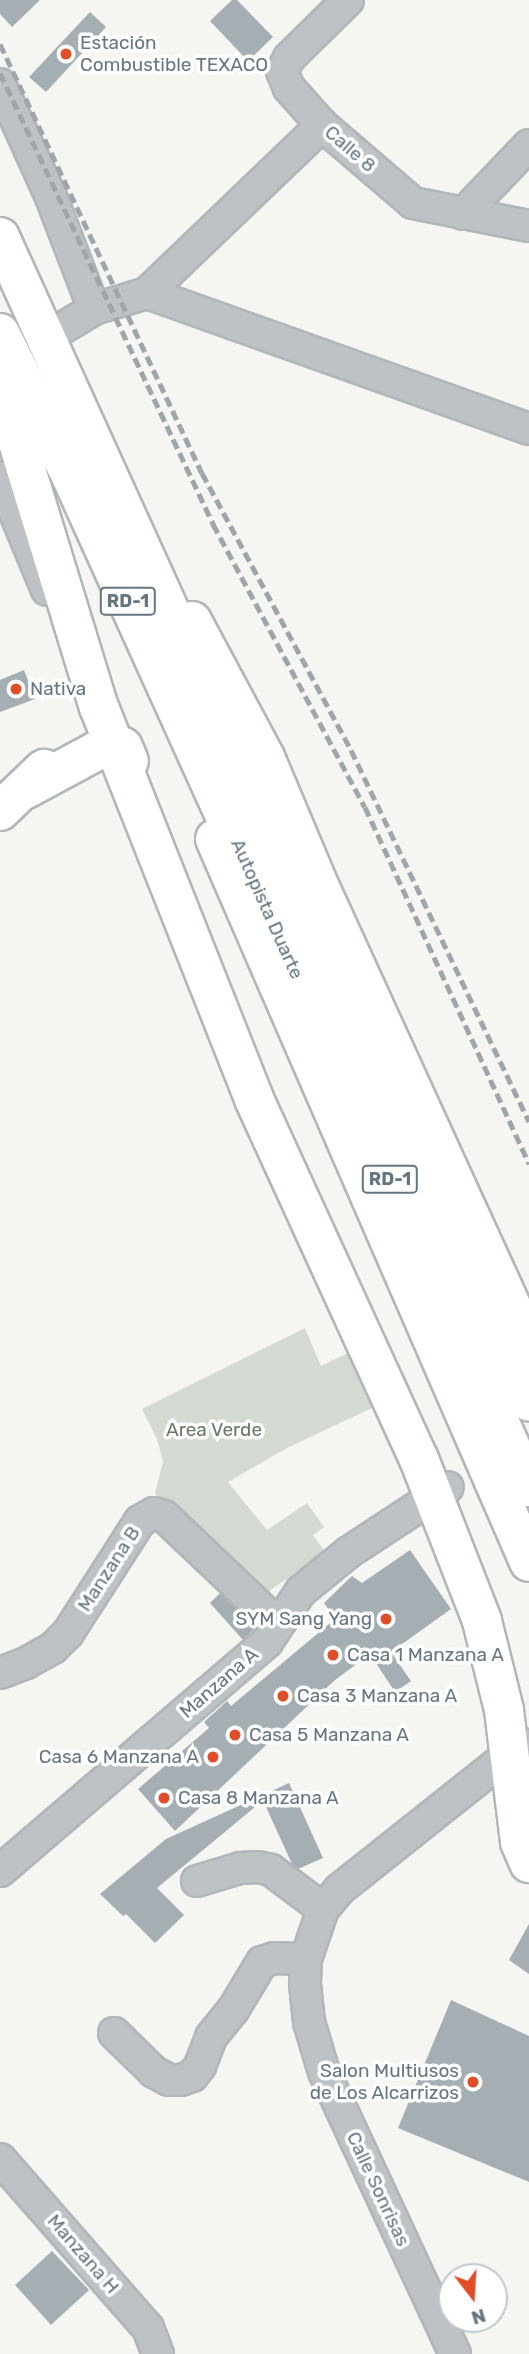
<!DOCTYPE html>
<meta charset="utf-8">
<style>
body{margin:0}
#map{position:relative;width:529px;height:2354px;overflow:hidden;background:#f5f5f1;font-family:Rubik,sans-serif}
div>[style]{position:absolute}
.green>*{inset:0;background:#d4dad1}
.building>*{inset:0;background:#a5aeb3}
.roads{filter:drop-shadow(2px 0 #b1b6b9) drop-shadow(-2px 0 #b1b6b9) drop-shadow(0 2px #b1b6b9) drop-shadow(0 -2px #b1b6b9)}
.minor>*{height:30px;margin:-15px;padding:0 15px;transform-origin:15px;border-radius:15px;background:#bec2c5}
.major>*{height:38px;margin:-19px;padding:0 19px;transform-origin:19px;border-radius:19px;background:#fff}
.highway>*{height:38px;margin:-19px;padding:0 19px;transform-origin:19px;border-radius:19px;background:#fff}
.rail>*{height:5px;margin-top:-2.5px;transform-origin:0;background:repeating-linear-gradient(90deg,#9fa6ab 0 10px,transparent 0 15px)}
.dots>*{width:19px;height:19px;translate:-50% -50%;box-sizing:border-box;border:4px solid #fff;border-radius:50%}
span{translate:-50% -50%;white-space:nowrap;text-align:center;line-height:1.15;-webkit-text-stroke:7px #fff;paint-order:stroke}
.shield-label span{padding:2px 5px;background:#fff;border:2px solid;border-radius:5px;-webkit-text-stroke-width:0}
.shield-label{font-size:18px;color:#657682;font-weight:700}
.poi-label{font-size:19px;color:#657682}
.left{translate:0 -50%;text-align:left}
.right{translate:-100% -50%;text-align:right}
.street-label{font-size:19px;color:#657682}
.park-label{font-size:19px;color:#687963}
.north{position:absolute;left:438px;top:2263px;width:70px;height:70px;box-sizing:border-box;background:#fff;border:2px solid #c1c8cd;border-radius:50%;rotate:163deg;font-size:19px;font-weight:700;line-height:28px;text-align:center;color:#657682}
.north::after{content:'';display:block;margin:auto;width:24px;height:32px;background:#df4e28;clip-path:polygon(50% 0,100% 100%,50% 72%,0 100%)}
</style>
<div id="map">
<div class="green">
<i style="clip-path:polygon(305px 1328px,321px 1366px,350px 1352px,374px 1407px,287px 1448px,228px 1482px,267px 1530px,307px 1503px,324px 1527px,313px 1535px,325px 1552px,265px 1594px,236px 1578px,155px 1494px,163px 1461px,157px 1439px,142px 1409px)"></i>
</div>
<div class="building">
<i style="clip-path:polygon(0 0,40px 0,12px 27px,0 14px)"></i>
<i style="clip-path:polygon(232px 0,237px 0,273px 37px,248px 61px,210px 21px)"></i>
<i style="clip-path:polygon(90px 12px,106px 27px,46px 92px,29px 77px)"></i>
<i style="clip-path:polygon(24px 670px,35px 699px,0 712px,0 680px)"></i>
<i style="clip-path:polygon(410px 1550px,451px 1609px,391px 1652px,411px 1681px,395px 1692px,370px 1654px,335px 1680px,175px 1831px,138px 1789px,209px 1728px,204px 1722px,227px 1701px,231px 1706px,335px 1619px,324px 1603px,352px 1576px,362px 1583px)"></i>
<i style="clip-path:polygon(220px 1593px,256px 1627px,243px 1640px,210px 1603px)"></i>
<i style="clip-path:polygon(289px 1783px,323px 1858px,298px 1869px,292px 1864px,261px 1796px)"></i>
<i style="clip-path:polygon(258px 1797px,261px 1802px,157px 1888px,184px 1915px,155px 1943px,126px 1914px,123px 1916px,100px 1894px,166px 1839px)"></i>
<i style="clip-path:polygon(529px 1924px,529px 1974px,509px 1960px)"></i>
<i style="clip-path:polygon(451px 2000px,529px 2036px,529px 2182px,398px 2128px)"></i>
<i style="clip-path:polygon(52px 2251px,89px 2290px,51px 2325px,15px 2285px)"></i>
</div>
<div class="roads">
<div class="minor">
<i style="left:348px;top:0;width:83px;rotate:135.5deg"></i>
<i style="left:289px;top:58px;width:15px;rotate:118deg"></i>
<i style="left:282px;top:71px;width:18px;rotate:68deg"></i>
<i style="left:289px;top:88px;width:50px;rotate:48.3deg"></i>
<i style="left:322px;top:125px;width:120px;rotate:40.6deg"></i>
<i style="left:413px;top:203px;width:118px;rotate:11.2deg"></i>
<i style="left:0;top:84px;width:124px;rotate:65.7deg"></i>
<i style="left:51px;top:197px;width:120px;rotate:69deg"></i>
<i style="left:463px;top:214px;width:95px;rotate:-46.3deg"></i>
<i style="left:147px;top:293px;width:243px;rotate:-43.8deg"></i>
<i style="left:46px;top:338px;width:56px;rotate:-31.1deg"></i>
<i style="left:94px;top:309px;width:55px;rotate:-16.8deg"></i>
<i style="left:147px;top:293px;width:405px;rotate:19.6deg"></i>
<i style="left:0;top:477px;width:122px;rotate:67.4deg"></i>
<i style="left:0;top:1673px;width:28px;rotate:-21deg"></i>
<i style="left:26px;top:1663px;width:31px;rotate:-29deg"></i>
<i style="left:53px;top:1648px;width:21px;rotate:-45deg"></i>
<i style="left:68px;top:1633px;width:133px;rotate:-57.3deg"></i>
<i style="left:140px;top:1521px;width:16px;rotate:-30deg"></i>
<i style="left:154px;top:1513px;width:10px;rotate:17deg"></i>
<i style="left:164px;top:1516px;width:157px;rotate:43.5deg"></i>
<i style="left:0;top:1871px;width:352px;rotate:-40.6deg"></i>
<i style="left:267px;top:1642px;width:61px;rotate:-56.3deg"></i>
<i style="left:301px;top:1591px;width:62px;rotate:-39.1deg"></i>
<i style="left:349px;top:1552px;width:118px;rotate:-33.3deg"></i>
<i style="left:197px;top:1881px;width:45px;rotate:-16.8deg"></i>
<i style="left:240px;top:1868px;width:18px;rotate:-3deg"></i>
<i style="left:258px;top:1867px;width:13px;rotate:13deg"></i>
<i style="left:271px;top:1870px;width:65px;rotate:36.9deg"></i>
<i style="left:114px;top:2033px;width:56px;rotate:44.3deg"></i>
<i style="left:154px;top:2072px;width:17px;rotate:28deg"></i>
<i style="left:169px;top:2080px;width:12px"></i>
<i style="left:181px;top:2080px;width:12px;rotate:-20deg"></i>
<i style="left:192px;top:2076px;width:13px;rotate:-51deg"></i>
<i style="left:200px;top:2066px;width:31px;rotate:-69deg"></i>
<i style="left:211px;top:2037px;width:35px;rotate:-51deg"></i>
<i style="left:233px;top:2010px;width:56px;rotate:-58.9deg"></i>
<i style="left:262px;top:1962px;width:13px;rotate:-18deg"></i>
<i style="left:274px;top:1958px;width:32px;rotate:2deg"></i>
<i style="left:0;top:2159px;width:225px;rotate:48.8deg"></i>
<i style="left:148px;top:2328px;width:28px;rotate:69deg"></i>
<i style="left:455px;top:2354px;width:311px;rotate:-114.9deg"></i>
<i style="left:324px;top:2072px;width:52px;rotate:-106.7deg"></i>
<i style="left:309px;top:2022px;width:39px;rotate:-96deg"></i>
<i style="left:305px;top:1983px;width:24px;rotate:-88deg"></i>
<i style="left:306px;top:1959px;width:53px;rotate:-71.2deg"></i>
<i style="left:323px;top:1909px;width:26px;rotate:-50deg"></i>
<i style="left:340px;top:1889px;width:233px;rotate:-38.5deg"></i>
</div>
<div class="major">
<i style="left:0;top:384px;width:338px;rotate:73deg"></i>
<i style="left:99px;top:707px;width:422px;rotate:68.4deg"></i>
<i style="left:254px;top:1099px;width:396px;rotate:65.4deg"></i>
<i style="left:419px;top:1459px;width:174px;rotate:68.7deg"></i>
<i style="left:482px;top:1621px;width:92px;rotate:76.1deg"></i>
<i style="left:504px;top:1710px;width:133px;rotate:83.1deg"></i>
<i style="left:520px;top:1842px;width:23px;rotate:67deg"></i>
<i style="left:192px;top:621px;width:154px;rotate:61.8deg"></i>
<i style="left:265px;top:757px;width:134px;rotate:67.2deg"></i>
<i style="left:317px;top:881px;width:510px;rotate:65.44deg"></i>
<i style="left:26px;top:789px;width:99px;rotate:-28.4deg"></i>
<i style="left:113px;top:742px;width:11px;rotate:27deg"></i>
<i style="left:123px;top:747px;width:15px;rotate:67deg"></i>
<i style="left:0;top:811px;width:61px;rotate:-43.7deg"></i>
<i style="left:215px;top:839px;width:788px;rotate:66.52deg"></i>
</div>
<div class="highway">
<i style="left:0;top:237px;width:1279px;rotate:65.58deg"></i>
<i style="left:0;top:333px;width:160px;rotate:63.6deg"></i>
<i style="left:71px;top:476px;width:1110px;rotate:65.63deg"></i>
</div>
</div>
<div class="rail">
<i style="left:0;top:44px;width:474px;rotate:64.8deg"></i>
<i style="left:202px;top:473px;width:315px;rotate:61.7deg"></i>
<i style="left:351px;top:750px;width:412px;rotate:64.4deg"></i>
<i style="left:0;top:73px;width:499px;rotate:64.7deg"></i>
<i style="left:213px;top:524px;width:321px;rotate:61.8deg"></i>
<i style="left:365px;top:807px;width:393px;rotate:65.3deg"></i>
</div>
<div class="dots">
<i style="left:66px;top:54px;background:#df4e28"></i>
<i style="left:16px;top:689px;background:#df4e28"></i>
<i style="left:386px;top:1619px;background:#df4e28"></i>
<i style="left:333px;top:1655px;background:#df4e28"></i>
<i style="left:283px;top:1696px;background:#df4e28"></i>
<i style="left:235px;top:1735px;background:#df4e28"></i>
<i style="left:213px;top:1757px;background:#df4e28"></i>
<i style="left:164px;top:1798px;background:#df4e28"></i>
<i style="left:473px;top:2082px;background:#df4e28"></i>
</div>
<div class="shield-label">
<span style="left:128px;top:601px">RD-1</span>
<span style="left:390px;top:1179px">RD-1</span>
</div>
<div class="poi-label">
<span class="left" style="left:80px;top:54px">Estación<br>Combustible TEXACO</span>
<span class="left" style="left:30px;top:689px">Nativa</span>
<span class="right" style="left:372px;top:1619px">SYM Sang Yang</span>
<span class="left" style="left:347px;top:1655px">Casa 1 Manzana A</span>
<span class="left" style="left:297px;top:1696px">Casa 3 Manzana A</span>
<span class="left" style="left:249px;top:1735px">Casa 5 Manzana A</span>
<span class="right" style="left:199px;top:1757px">Casa 6 Manzana A</span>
<span class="left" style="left:178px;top:1798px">Casa 8 Manzana A</span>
<span class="right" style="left:459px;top:2082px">Salon Multiusos<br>de Los Alcarrizos</span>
</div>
<div class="street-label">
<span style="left:350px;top:149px;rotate:41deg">Calle 8</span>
<span style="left:267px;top:909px;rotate:66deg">Autopista Duarte</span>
<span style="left:109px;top:1569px;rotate:-57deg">Manzana B</span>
<span style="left:219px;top:1683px;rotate:-41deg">Manzana A</span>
<span style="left:378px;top:2189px;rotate:65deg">Calle Sonrisas</span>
<span style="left:83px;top:2254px;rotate:49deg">Manzana H</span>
</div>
<div class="park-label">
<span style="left:214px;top:1430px">Area Verde</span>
</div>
<div class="north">N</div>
</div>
